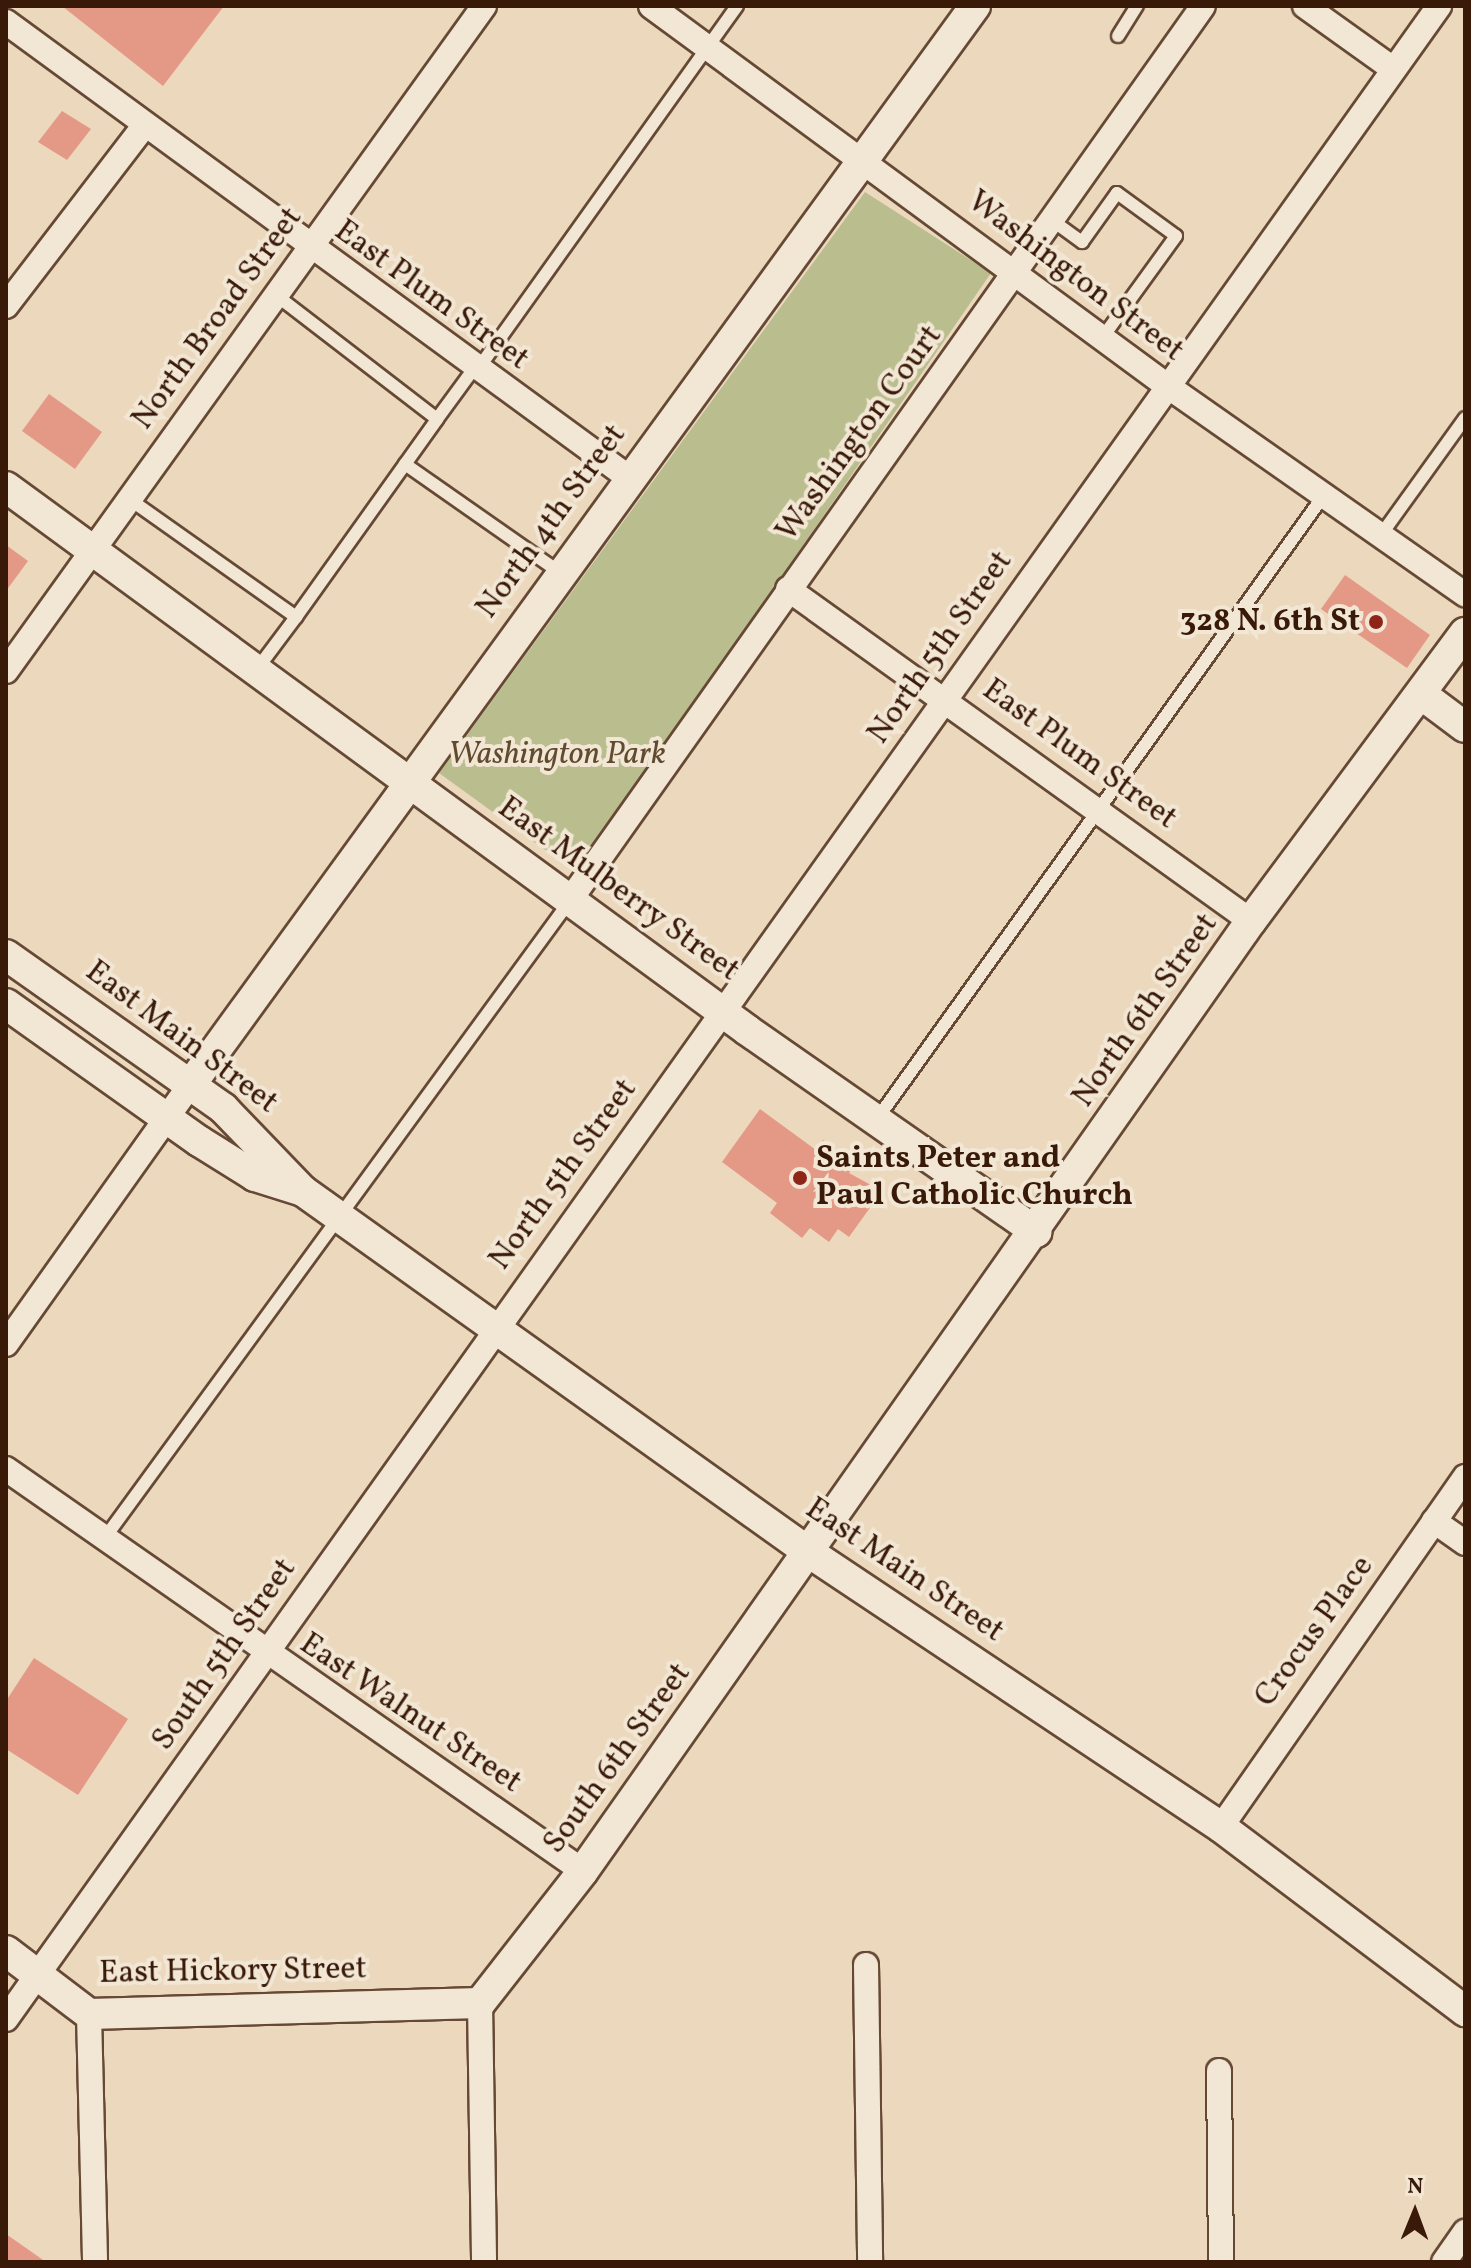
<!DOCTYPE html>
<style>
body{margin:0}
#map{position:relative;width:1471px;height:2268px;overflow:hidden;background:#ebd8bd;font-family:Vollkorn,serif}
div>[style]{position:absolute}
.green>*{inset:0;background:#babe8f}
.building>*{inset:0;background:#e49987}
.roads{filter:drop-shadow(2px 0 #664935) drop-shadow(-2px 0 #664935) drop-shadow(0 2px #664935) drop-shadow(0 -2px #664935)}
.service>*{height:12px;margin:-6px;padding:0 6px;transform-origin:6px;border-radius:6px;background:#f2e6d4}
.minor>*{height:24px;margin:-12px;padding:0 12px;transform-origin:12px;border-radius:12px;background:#f2e6d4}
.tertiary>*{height:30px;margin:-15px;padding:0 15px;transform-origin:15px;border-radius:15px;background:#f2e6d4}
.dots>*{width:22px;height:22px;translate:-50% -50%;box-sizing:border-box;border:4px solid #f2e6d4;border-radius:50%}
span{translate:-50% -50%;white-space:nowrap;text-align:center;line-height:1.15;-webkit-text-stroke:8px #f2e6d4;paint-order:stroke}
.street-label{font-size:32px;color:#391908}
.poi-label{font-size:32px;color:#391908;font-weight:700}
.right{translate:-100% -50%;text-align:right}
.left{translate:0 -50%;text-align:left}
.park-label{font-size:32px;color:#604b30;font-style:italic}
.frame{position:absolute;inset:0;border:8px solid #391908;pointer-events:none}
.north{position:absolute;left:1375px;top:2172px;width:80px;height:80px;-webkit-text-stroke:6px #f2e6d4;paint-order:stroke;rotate:1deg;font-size:22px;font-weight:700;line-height:32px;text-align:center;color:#391908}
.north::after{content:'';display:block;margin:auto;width:28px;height:36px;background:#391908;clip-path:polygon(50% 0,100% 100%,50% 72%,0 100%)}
</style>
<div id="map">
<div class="green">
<i style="clip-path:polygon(865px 192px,991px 273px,577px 873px,439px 773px)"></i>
</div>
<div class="building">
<i style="clip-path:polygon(62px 6px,224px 6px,163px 86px)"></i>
<i style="clip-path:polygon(62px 111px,91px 129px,67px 160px,38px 142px)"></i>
<i style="clip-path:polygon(49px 394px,102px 432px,75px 469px,22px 431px)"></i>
<i style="clip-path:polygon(6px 545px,28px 561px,6px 591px)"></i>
<i style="clip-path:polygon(1345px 575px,1430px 635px,1407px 668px,1321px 609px)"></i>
<i style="clip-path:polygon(760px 1109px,816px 1150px,823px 1140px,855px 1163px,849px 1173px,882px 1191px,849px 1237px,838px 1229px,829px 1242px,810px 1228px,802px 1238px,770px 1213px,777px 1203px,722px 1162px)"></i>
<i style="clip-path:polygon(34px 1658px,128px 1719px,78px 1795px,6px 1749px,6px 1701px)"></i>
<i style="clip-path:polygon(6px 2234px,46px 2262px,6px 2262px)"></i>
</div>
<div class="roads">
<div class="service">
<i style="left:1118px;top:36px;width:36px;rotate:-58deg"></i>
<i style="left:1053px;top:221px;width:36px;rotate:36deg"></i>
<i style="left:1082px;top:242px;width:60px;rotate:-54.5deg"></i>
<i style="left:1117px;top:193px;width:73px;rotate:36.1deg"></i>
<i style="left:1176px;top:236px;width:125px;rotate:125.9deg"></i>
<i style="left:478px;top:369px;width:446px;rotate:-54.5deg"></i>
<i style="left:437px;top:419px;width:64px;rotate:-53.8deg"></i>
<i style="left:405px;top:464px;width:188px;rotate:35deg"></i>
<i style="left:128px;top:498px;width:206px;rotate:35.3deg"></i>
<i style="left:296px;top:617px;width:243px;rotate:-54.5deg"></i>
<i style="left:437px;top:419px;width:203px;rotate:-142.4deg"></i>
<i style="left:1381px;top:535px;width:144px;rotate:-54.3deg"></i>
<i style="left:257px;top:669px;width:65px;rotate:-53.1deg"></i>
<i style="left:877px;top:1119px;width:768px;rotate:-54.38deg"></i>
<i style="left:104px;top:1539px;width:789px;rotate:-53.87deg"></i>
</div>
<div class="minor">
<i style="left:651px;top:6px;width:639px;rotate:36.35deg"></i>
<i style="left:1166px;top:385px;width:365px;rotate:35deg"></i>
<i style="left:1305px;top:6px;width:108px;rotate:35.6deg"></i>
<i style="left:6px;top:22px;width:771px;rotate:36.19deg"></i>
<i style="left:6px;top:306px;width:228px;rotate:-52.5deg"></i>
<i style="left:788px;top:589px;width:570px;rotate:35.64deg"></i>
<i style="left:6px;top:671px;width:819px;rotate:-54.29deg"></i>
<i style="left:570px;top:900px;width:1095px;rotate:-54.7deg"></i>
<i style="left:6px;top:1344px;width:319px;rotate:-54.6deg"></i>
<i style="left:6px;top:1469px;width:703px;rotate:34.87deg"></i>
<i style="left:1434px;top:1521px;width:38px;rotate:35deg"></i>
<i style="left:1221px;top:1827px;width:427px;rotate:-55.1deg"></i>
<i style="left:866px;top:1965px;width:297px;rotate:89.2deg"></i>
<i style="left:480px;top:2003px;width:259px;rotate:89.1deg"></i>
<i style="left:89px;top:2014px;width:248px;rotate:88.6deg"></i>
<i style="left:6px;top:2019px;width:2471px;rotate:-54.55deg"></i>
<i style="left:1219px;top:2071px;width:191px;rotate:89.4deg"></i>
<i style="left:1444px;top:2262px;width:37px;rotate:-55deg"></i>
</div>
<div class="tertiary">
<i style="left:6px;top:487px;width:919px;rotate:36.23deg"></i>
<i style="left:747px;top:1030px;width:353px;rotate:34.9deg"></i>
<i style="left:1421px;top:694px;width:55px;rotate:36.9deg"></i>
<i style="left:6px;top:955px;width:266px;rotate:35.2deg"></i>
<i style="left:223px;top:1108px;width:115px;rotate:46.1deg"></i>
<i style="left:303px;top:1191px;width:623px;rotate:35.53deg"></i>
<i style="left:810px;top:1553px;width:494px;rotate:33.7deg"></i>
<i style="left:1221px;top:1827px;width:306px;rotate:37deg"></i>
<i style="left:6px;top:1004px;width:237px;rotate:35.4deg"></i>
<i style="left:199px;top:1141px;width:66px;rotate:32deg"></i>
<i style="left:255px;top:1176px;width:50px;rotate:17.4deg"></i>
<i style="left:191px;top:1084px;width:1333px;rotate:-53.97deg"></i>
<i style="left:6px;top:1951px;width:104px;rotate:37.2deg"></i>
<i style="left:89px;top:2014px;width:391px;rotate:-1.6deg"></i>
<i style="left:480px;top:2003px;width:167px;rotate:-52deg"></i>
<i style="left:583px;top:1871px;width:1161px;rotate:-54.89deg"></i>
<i style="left:1251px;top:921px;width:359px;rotate:-53.4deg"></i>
</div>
</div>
<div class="dots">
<i style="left:1376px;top:622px;background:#8f2418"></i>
<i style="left:800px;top:1178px;background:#8f2418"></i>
</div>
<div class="street-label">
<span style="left:1075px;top:277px;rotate:37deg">Washington Street</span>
<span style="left:431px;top:296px;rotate:36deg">East Plum Street</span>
<span style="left:218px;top:319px;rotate:-54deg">North Broad Street</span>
<span style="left:860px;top:434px;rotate:-54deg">Washington Court</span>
<span style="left:552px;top:522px;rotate:-54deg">North 4th Street</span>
<span style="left:941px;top:648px;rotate:-55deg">North 5th Street</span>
<span style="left:1079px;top:755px;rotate:36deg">East Plum Street</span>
<span style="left:618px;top:890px;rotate:36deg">East Mulberry Street</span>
<span style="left:1146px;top:1011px;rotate:-55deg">North 6th Street</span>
<span style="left:181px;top:1038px;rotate:37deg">East Main Street</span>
<span style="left:564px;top:1175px;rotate:-54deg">North 5th Street</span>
<span style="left:904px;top:1571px;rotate:34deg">East Main Street</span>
<span style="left:1315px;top:1632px;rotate:-54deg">Crocus Place</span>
<span style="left:225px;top:1655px;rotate:-55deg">South 5th Street</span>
<span style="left:410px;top:1714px;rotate:34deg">East Walnut Street</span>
<span style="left:618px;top:1759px;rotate:-54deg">South 6th Street</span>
<span style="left:233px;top:1972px;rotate:-1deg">East Hickory Street</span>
</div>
<div class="poi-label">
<span class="right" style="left:1360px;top:622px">328 N. 6th St</span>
<span class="left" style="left:816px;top:1178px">Saints Peter and<br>Paul Catholic Church</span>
</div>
<div class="park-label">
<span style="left:557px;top:755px">Washington Park</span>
</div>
<div class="frame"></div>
<div class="north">N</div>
</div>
